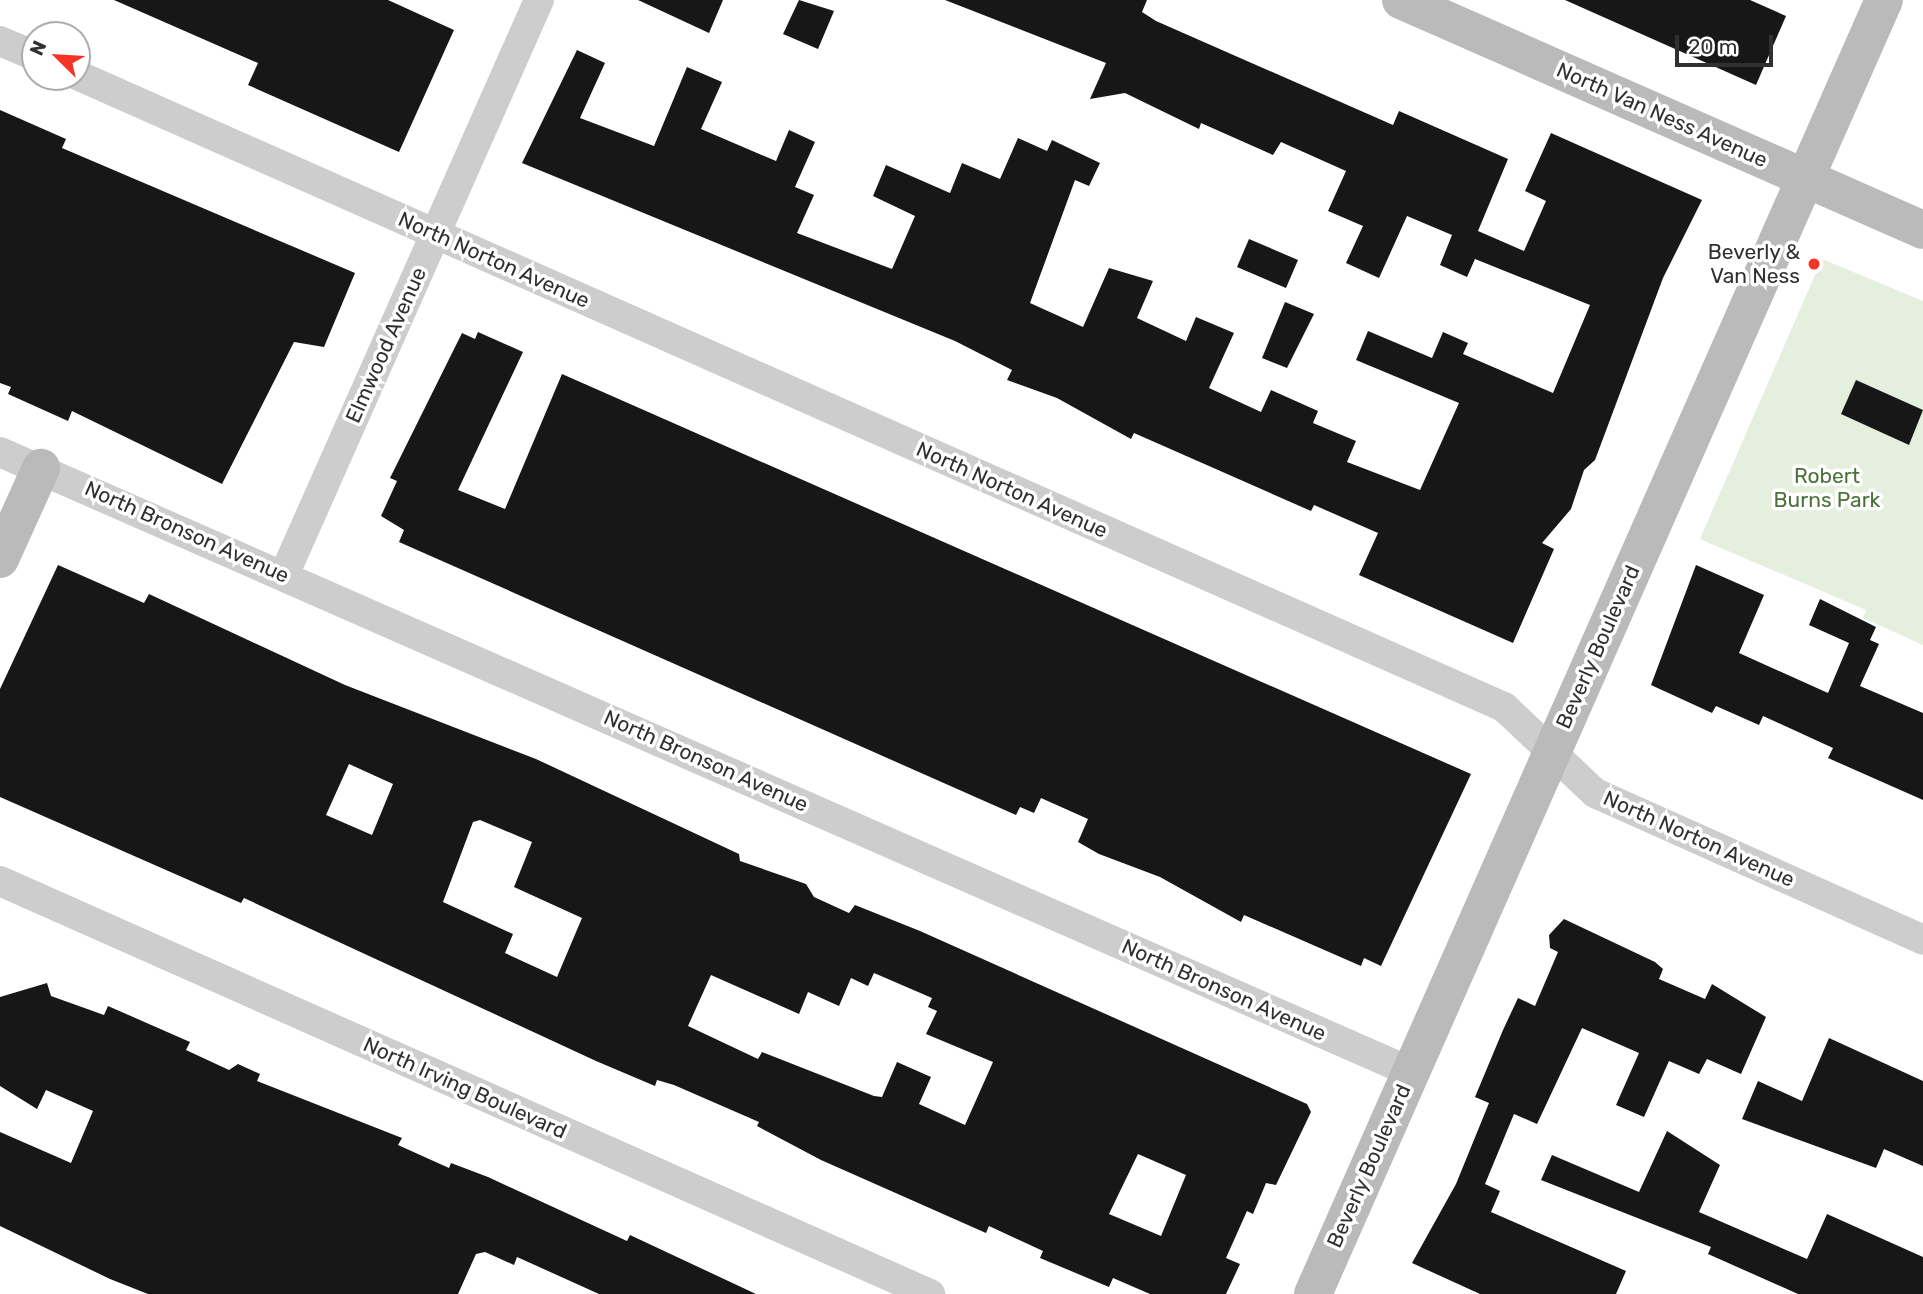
<!DOCTYPE html>
<style>
body{margin:0}
#map{position:relative;width:1923px;height:1294px;overflow:hidden;background:#fff;font-family:Rubik,sans-serif}
div>[style]{position:absolute}
.green>*{inset:0;background:#e4efdd}
.building>*{inset:0;background:#171717}
.street>*{height:30px;margin:-15px;padding:0 15px;transform-origin:15px;border-radius:15px;background:#cdcdcd}
.secondary>*{height:38px;margin:-19px;padding:0 19px;transform-origin:19px;border-radius:19px;background:#bababa}
.dots>*{width:19px;height:19px;translate:-50% -50%;box-sizing:border-box;border:4px solid #fff;border-radius:50%}
span{translate:-50% -50%;white-space:nowrap;text-align:center;line-height:1.15;-webkit-text-stroke:7px #fff;paint-order:stroke}
.street-label{font-size:21px;color:#303030}
.poi-label{font-size:21px;color:#303030}
.right{translate:-100% -50%;text-align:right}
.park-label{font-size:21px;color:#4b7139}
.north{position:absolute;left:21px;top:21px;width:70px;height:70px;box-sizing:border-box;background:#fff;border:2px solid #acacac;border-radius:50%;rotate:294deg;font-size:19px;font-weight:700;line-height:28px;text-align:center;color:#303030}
.north::after{content:'';display:block;margin:auto;width:24px;height:32px;background:#f63324;clip-path:polygon(50% 0,100% 100%,50% 72%,0 100%)}
.scale{position:absolute;left:1675px;top:35px;width:98px;height:32px;box-sizing:border-box;border:4px solid #303030;border-top:0;padding-left:9px;font-size:21px;line-height:24px;white-space:nowrap;color:#303030;-webkit-text-stroke:5px #fff;paint-order:stroke}
</style>
<div id="map">
<div class="green">
<i style="clip-path:polygon(1822px 259px,1923px 301px,1923px 645px,1863px 618px,1866px 610px,1700px 539px)"></i>
</div>
<div class="building">
<i style="clip-path:polygon(114px 0,388px 0,454px 30px,399px 152px,248px 85px,258px 63px)"></i>
<i style="clip-path:polygon(638px 0,723px 0,709px 33px)"></i>
<i style="clip-path:polygon(799px 0,834px 11px,818px 49px,783px 34px)"></i>
<i style="clip-path:polygon(945px 0,1147px 0,1142px 12px,1156px 21px,1393px 125px,1399px 111px,1508px 159px,1478px 231px,1524px 251px,1546px 201px,1525px 191px,1551px 133px,1702px 200px,1663px 278px,1595px 460px,1584px 470px,1571px 509px,1542px 543px,1554px 549px,1513px 643px,1359px 575px,1378px 533px,1314px 505px,1311px 511px,1134px 433px,1131px 439px,1057px 398px,1007px 380px,1012px 370px,955px 341px,522px 163px,577px 50px,605px 63px,580px 118px,654px 146px,687px 67px,722px 82px,701px 129px,776px 161px,789px 130px,815px 142px,795px 187px,814px 195px,797px 233px,892px 269px,915px 216px,873px 196px,886px 165px,950px 193px,962px 163px,1000px 179px,1018px 138px,1047px 151px,1052px 140px,1100px 163px,1089px 186px,1075px 180px,1030px 303px,1083px 327px,1109px 268px,1153px 281px,1137px 318px,1186px 341px,1196px 317px,1234px 333px,1209px 388px,1261px 412px,1271px 390px,1318px 411px,1313px 423px,1356px 441px,1347px 462px,1420px 490px,1459px 403px,1356px 360px,1368px 331px,1432px 358px,1443px 332px,1468px 343px,1463px 354px,1553px 393px,1590px 305px,1475px 259px,1467px 277px,1440px 265px,1452px 235px,1407px 216px,1379px 278px,1346px 263px,1363px 226px,1328px 211px,1346px 171px,1281px 142px,1273px 155px,1201px 123px,1199px 129px,1125px 93px,1090px 99px,1106px 63px)"></i>
<i style="clip-path:polygon(1565px 0,1750px 0,1786px 16px,1756px 85px)"></i>
<i style="clip-path:polygon(0 110px,66px 139px,62px 148px,355px 273px,324px 347px,294px 342px,222px 484px,72px 411px,68px 421px,8px 394px,11px 387px,0 383px)"></i>
<i style="clip-path:polygon(1249px 239px,1298px 260px,1286px 288px,1237px 267px)"></i>
<i style="clip-path:polygon(1285px 302px,1314px 314px,1287px 368px,1262px 358px)"></i>
<i style="clip-path:polygon(478px 332px,523px 352px,458px 490px,505px 509px,562px 374px,1471px 774px,1381px 966px,1364px 958px,1361px 966px,1244px 915px,1241px 922px,1160px 877px,1099px 854px,1078px 842px,1088px 819px,1041px 798px,1034px 813px,1020px 807px,1016px 815px,399px 542px,404px 530px,381px 516px,397px 481px,390px 478px,462px 333px,475px 339px)"></i>
<i style="clip-path:polygon(1856px 380px,1923px 410px,1909px 445px,1841px 414px)"></i>
<i style="clip-path:polygon(evenodd,58px 565px,144px 603px,149px 594px,345px 685px,536px 759px,739px 854px,740px 861px,806px 884px,814px 897px,849px 913px,855px 905px,920px 931px,1307px 1104px,1311px 1112px,1276px 1185px,1266px 1183px,1253px 1214px,1247px 1211px,1226px 1258px,1240px 1264px,1226px 1294px,1150px 1294px,1113px 1278px,1109px 1287px,1040px 1258px,1043px 1251px,989px 1226px,986px 1233px,821px 1160px,757px 1126px,759px 1122px,674px 1085px,657px 1080px,655px 1086px,596px 1061px,244px 898px,241px 903px,0 797px,0 689px,58px 565px,349px 764px,393px 784px,372px 835px,326px 815px,349px 764px,58px 565px,480px 820px,532px 842px,514px 887px,582px 918px,557px 977px,505px 953px,513px 934px,443px 902px,473px 822px,480px 820px,58px 565px,874px 973px,932px 998px,928px 1007px,937px 1011px,926px 1034px,993px 1062px,965px 1125px,919px 1104px,931px 1077px,897px 1062px,882px 1097px,874px 1096px,762px 1052px,758px 1059px,688px 1026px,711px 975px,799px 1014px,808px 992px,839px 1006px,851px 978px,868px 986px,874px 973px,58px 565px,1138px 1154px,1186px 1175px,1161px 1236px,1109px 1214px,1138px 1154px)"></i>
<i style="clip-path:polygon(1696px 565px,1764px 595px,1739px 653px,1828px 693px,1849px 643px,1809px 625px,1820px 599px,1876px 627px,1870px 640px,1879px 644px,1860px 686px,1923px 713px,1923px 800px,1828px 758px,1833px 748px,1763px 716px,1759px 725px,1716px 706px,1712px 713px,1651px 685px)"></i>
<i style="clip-path:polygon(1564px 919px,1655px 962px,1663px 969px,1659px 979px,1705px 999px,1712px 984px,1766px 1017px,1741px 1074px,1707px 1059px,1699px 1074px,1669px 1061px,1644px 1117px,1616px 1105px,1639px 1053px,1582px 1028px,1537px 1124px,1514px 1114px,1485px 1184px,1500px 1191px,1491px 1212px,1626px 1271px,1616px 1294px,1480px 1294px,1412px 1263px,1456px 1184px,1489px 1103px,1475px 1097px,1503px 1030px,1518px 998px,1535px 1006px,1558px 952px,1550px 948px,1549px 935px)"></i>
<i style="clip-path:polygon(47px 983px,51px 996px,104px 1015px,108px 1006px,190px 1042px,186px 1050px,229px 1070px,238px 1064px,260px 1074px,257px 1081px,402px 1138px,398px 1145px,449px 1168px,451px 1163px,488px 1177px,627px 1241px,630px 1235px,756px 1294px,599px 1294px,517px 1257px,514px 1265px,485px 1252px,476px 1254px,458px 1294px,148px 1294px,110px 1279px,0 1226px,0 1132px,71px 1163px,93px 1111px,46px 1090px,37px 1109px,0 1086px,0 997px)"></i>
<i style="clip-path:polygon(1829px 1038px,1923px 1081px,1923px 1166px,1884px 1149px,1876px 1168px,1742px 1119px,1758px 1081px,1802px 1101px)"></i>
<i style="clip-path:polygon(1667px 1131px,1720px 1165px,1699px 1212px,1807px 1259px,1827px 1214px,1923px 1257px,1923px 1294px,1798px 1294px,1708px 1254px,1711px 1247px,1541px 1180px,1552px 1155px,1639px 1192px)"></i>
</div>
<div class="street">
<i style="left:0;top:41px;width:38px;rotate:23deg"></i>
<i style="left:77px;top:75px;width:1561px;rotate:23.89deg"></i>
<i style="left:1504px;top:707px;width:125px;rotate:43.4deg"></i>
<i style="left:1595px;top:793px;width:359px;rotate:24.1deg"></i>
<i style="left:0;top:452px;width:1541px;rotate:23.72deg"></i>
<i style="left:284px;top:575px;width:629px;rotate:-66.08deg"></i>
<i style="left:0;top:881px;width:1018px;rotate:23.95deg"></i>
</div>
<div class="secondary">
<i style="left:1401px;top:0;width:570px;rotate:23.78deg"></i>
<i style="left:0;top:559px;width:100px;rotate:-65.7deg"></i>
<i style="left:1313px;top:1294px;width:1414px;rotate:-66.19deg"></i>
</div>
<div class="dots">
<i style="left:1814px;top:264px;background:#f63324"></i>
</div>
<div class="street-label">
<span style="left:1662px;top:115px;rotate:24deg">North Van Ness Avenue</span>
<span style="left:494px;top:260px;rotate:24deg">North Norton Avenue</span>
<span style="left:386px;top:345px;rotate:-66deg">Elmwood Avenue</span>
<span style="left:1012px;top:490px;rotate:24deg">North Norton Avenue</span>
<span style="left:187px;top:532px;rotate:24deg">North Bronson Avenue</span>
<span style="left:1598px;top:647px;rotate:-66deg">Beverly Boulevard</span>
<span style="left:706px;top:761px;rotate:24deg">North Bronson Avenue</span>
<span style="left:1699px;top:839px;rotate:24deg">North Norton Avenue</span>
<span style="left:1224px;top:990px;rotate:24deg">North Bronson Avenue</span>
<span style="left:465px;top:1088px;rotate:24deg">North Irving Boulevard</span>
<span style="left:1369px;top:1166px;rotate:-66deg">Beverly Boulevard</span>
</div>
<div class="poi-label">
<span class="right" style="left:1800px;top:264px">Beverly &amp;<br>Van Ness</span>
</div>
<div class="park-label">
<span style="left:1827px;top:488px">Robert<br>Burns Park</span>
</div>
<div class="north">N</div>
<div class="scale">20 m</div>
</div>
